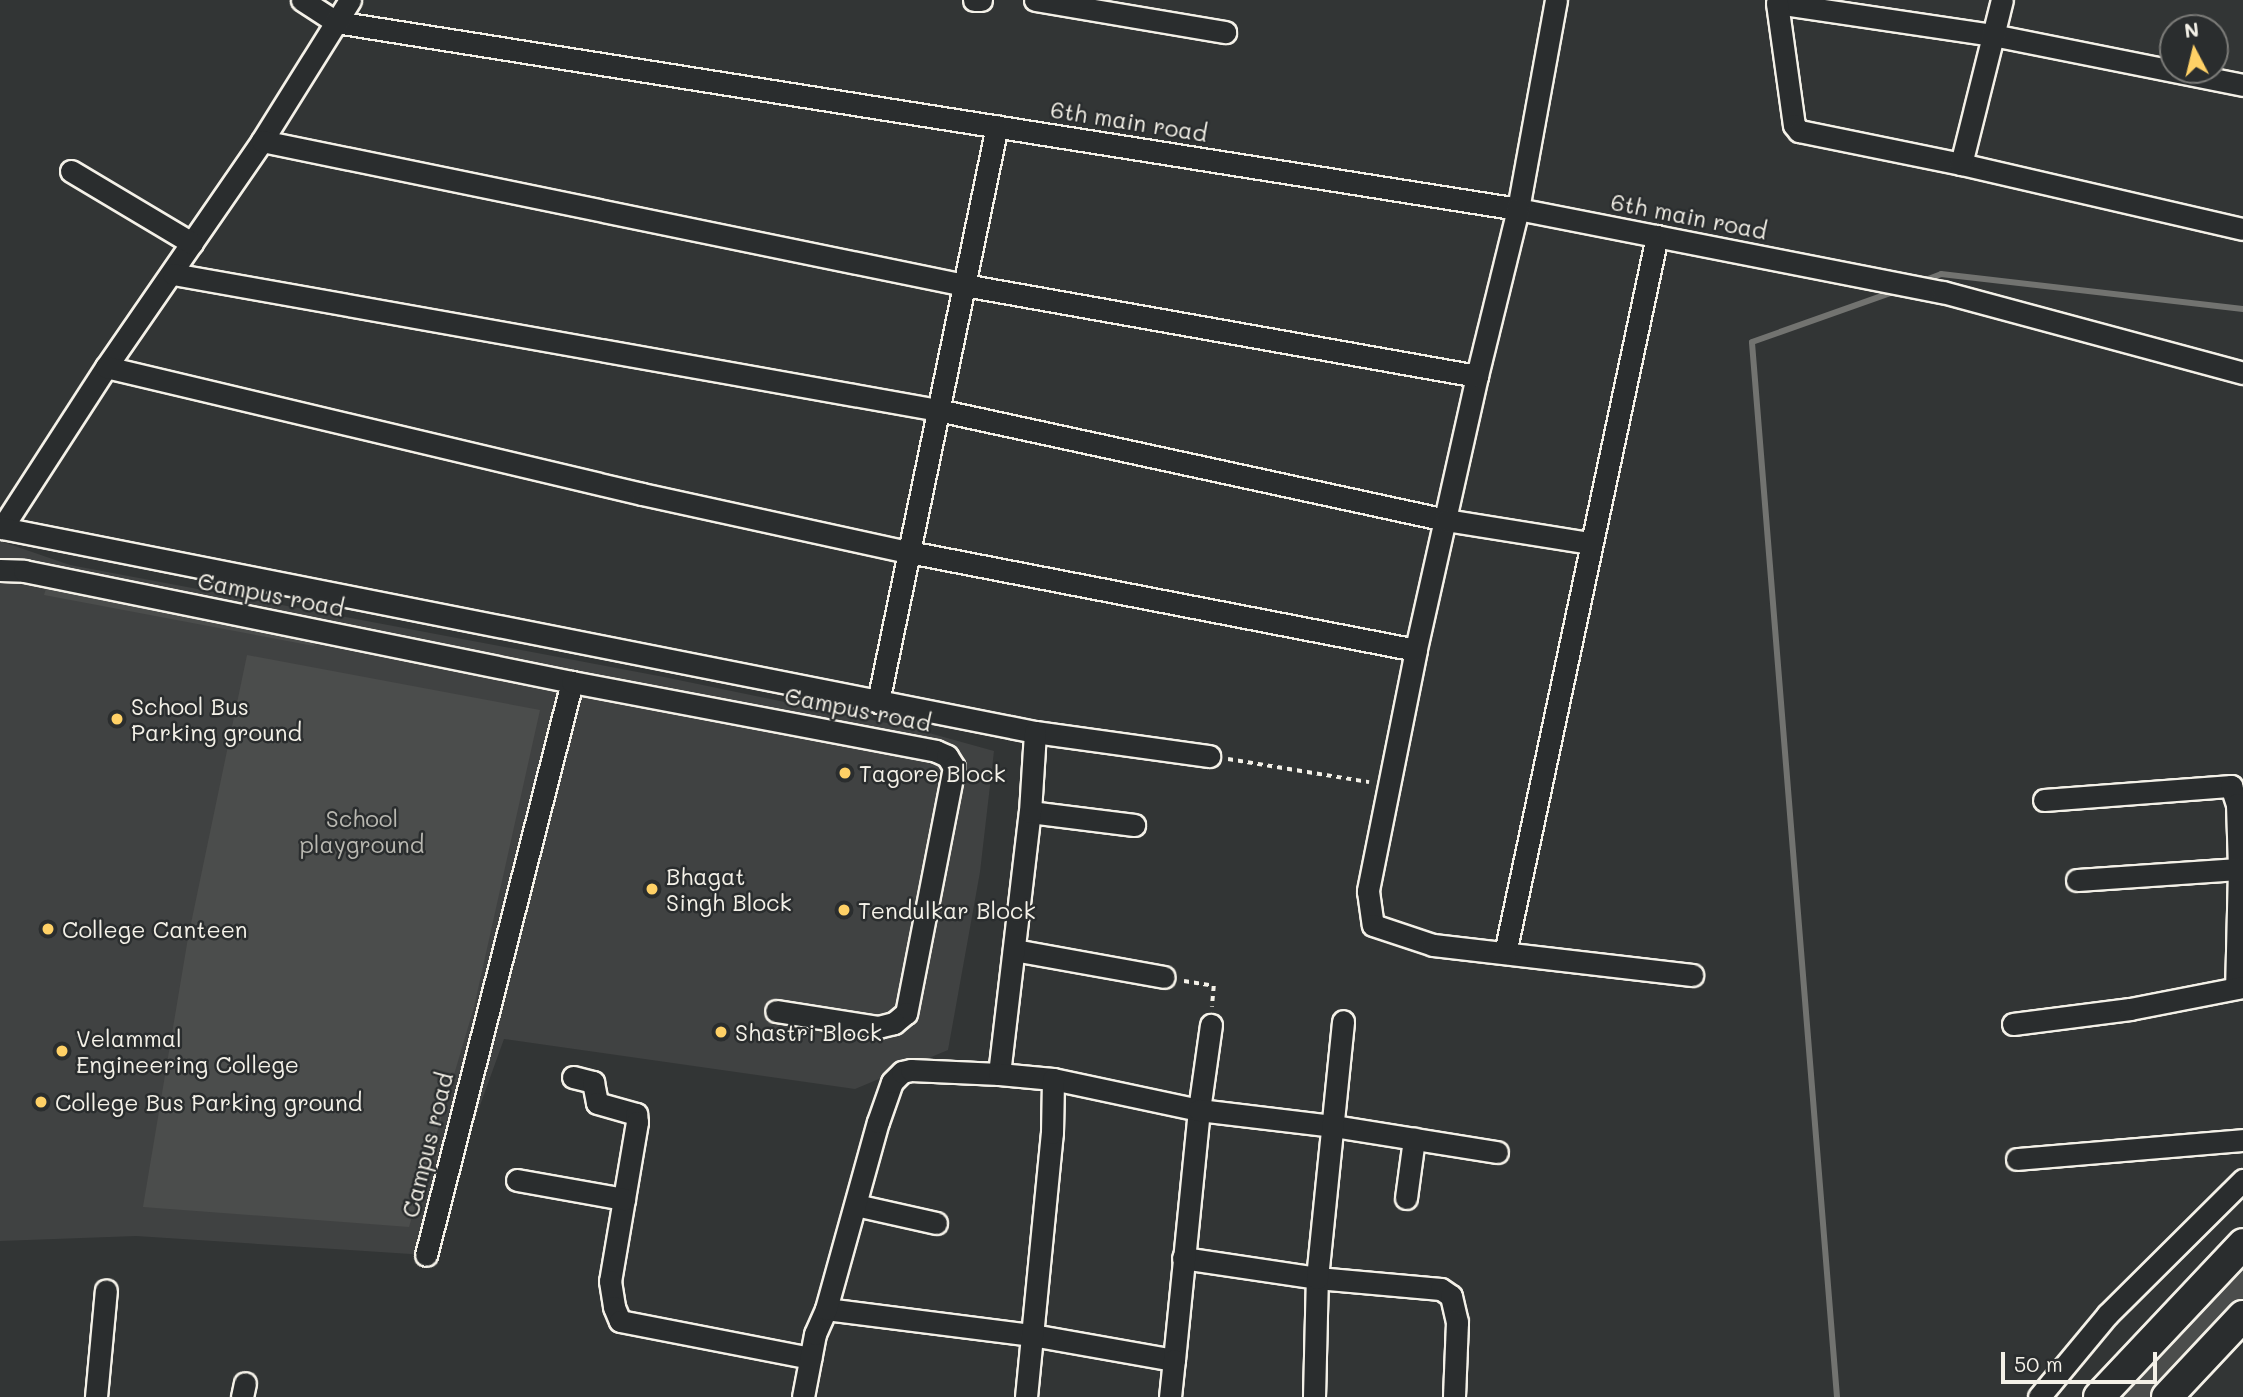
<!DOCTYPE html>
<style>
body{margin:0}
#map{position:relative;width:2243px;height:1397px;overflow:hidden;background:#323535;font-family:Mali,sans-serif}
div>[style]{position:absolute}
.built>*{inset:0;background:#404242}
.green>*{inset:0;background:#4b4d4c}
.stream>*{height:6px;margin:-3px;padding:0 3px;transform-origin:3px;border-radius:3px;background:#727370}
.path>*{height:3.5px;margin-top:-1.75px;transform-origin:0;background:repeating-linear-gradient(90deg,#f4f1e8 0 5px,transparent 0 10px)}
.roads{filter:drop-shadow(2px 0 #f4f1e8) drop-shadow(-2px 0 #f4f1e8) drop-shadow(0 2px #f4f1e8) drop-shadow(0 -2px #f4f1e8)}
.minor>*{height:21px;margin:-10.5px;padding:0 10.5px;transform-origin:10.5px;border-radius:10.5px;background:#2a2d2e}
.highway>*{height:30px;margin:-15px;padding:0 15px;transform-origin:15px;border-radius:15px;background:#2a2d2e}
.dots>*{width:19px;height:19px;translate:-50% -50%;box-sizing:border-box;border:4px solid #2a2d2e;border-radius:50%}
span{translate:-50% -50%;white-space:nowrap;text-align:center;line-height:1.15;-webkit-text-stroke:5px #2a2d2e;paint-order:stroke}
.street-label{font-size:23px;color:#f4f1e8}
.poi-label{font-size:23px;color:#f4f1e8}
.left{translate:0 -50%;text-align:left}
.park-label{font-size:23px;color:#b9b8b1}
.north{position:absolute;left:2159px;top:14px;width:70px;height:70px;box-sizing:border-box;background:#2a2d2e;border:2px solid #7b7b78;border-radius:50%;rotate:353deg;font-size:19px;font-weight:700;line-height:28px;text-align:center;color:#f4f1e8}
.north::after{content:'';display:block;margin:auto;width:24px;height:32px;background:#ffd166;clip-path:polygon(50% 0,100% 100%,50% 72%,0 100%)}
.scale{position:absolute;left:2001px;top:1352px;width:156px;height:32px;box-sizing:border-box;border:4px solid #f4f1e8;border-top:0;padding-left:9px;font-size:21px;line-height:24px;white-space:nowrap;color:#f4f1e8;-webkit-text-stroke:5px #2a2d2e;paint-order:stroke}
</style>
<div id="map">
<div class="built">
<i style="clip-path:polygon(0 541px,70px 565px,664px 677px,911px 728px,994px 751px,980px 872px,948px 1050px,855px 1089px,504px 1039px,426px 1255px,136px 1236px,0 1241px)"></i>
</div>
<div class="green">
<i style="clip-path:polygon(49px 579px,319px 630px,314px 646px,44px 595px)"></i>
<i style="clip-path:polygon(247px 655px,540px 710px,474px 1007px,409px 1227px,143px 1207px,188px 938px)"></i>
<i style="clip-path:polygon(2243px 1255px,2243px 1301px,2153px 1397px,2114px 1397px)"></i>
</div>
<div class="stream">
<i style="left:1923px;top:281px;width:19px;rotate:-21deg"></i>
<i style="left:1941px;top:274px;width:304px;rotate:6.6deg"></i>
<i style="left:1837px;top:1397px;width:1058px;rotate:-94.61deg"></i>
<i style="left:1752px;top:342px;width:153px;rotate:-19.5deg"></i>
</div>
<div class="path">
<i style="left:1228px;top:759px;width:143px;rotate:9.3deg"></i>
<i style="left:1184px;top:981px;width:30px;rotate:9deg"></i>
<i style="left:1214px;top:986px;width:21px;rotate:95deg"></i>
</div>
<div class="roads">
<div class="minor">
<i style="left:302px;top:0;width:40px;rotate:32.9deg"></i>
<i style="left:336px;top:22px;width:1197px;rotate:8.99deg"></i>
<i style="left:1518px;top:209px;width:433px;rotate:11.1deg"></i>
<i style="left:1943px;top:292px;width:311px;rotate:15.1deg"></i>
<i style="left:350px;top:0;width:166px;rotate:122deg"></i>
<i style="left:262px;top:141px;width:275px;rotate:124.6deg"></i>
<i style="left:106px;top:367px;width:192px;rotate:122.9deg"></i>
<i style="left:2px;top:528px;width:1053px;rotate:11.17deg"></i>
<i style="left:1035px;top:732px;width:176px;rotate:7.9deg"></i>
<i style="left:974px;top:0;width:7px"></i>
<i style="left:1035px;top:0;width:193px;rotate:9.6deg"></i>
<i style="left:1556px;top:0;width:212px;rotate:100.3deg"></i>
<i style="left:1518px;top:209px;width:172px;rotate:103.8deg"></i>
<i style="left:1477px;top:376px;width:281px;rotate:102.6deg"></i>
<i style="left:1416px;top:650px;width:246px;rotate:101.3deg"></i>
<i style="left:1368px;top:891px;width:34px;rotate:82deg"></i>
<i style="left:1373px;top:925px;width:63px;rotate:18.4deg"></i>
<i style="left:1433px;top:945px;width:261px;rotate:6.6deg"></i>
<i style="left:2243px;top:85px;width:255px;rotate:-168.7deg"></i>
<i style="left:1993px;top:35px;width:218px;rotate:-171.6deg"></i>
<i style="left:1777px;top:3px;width:123px;rotate:82.1deg"></i>
<i style="left:1794px;top:125px;width:8px;rotate:50deg"></i>
<i style="left:1799px;top:131px;width:165px;rotate:11.5deg"></i>
<i style="left:1961px;top:164px;width:289px;rotate:13deg"></i>
<i style="left:262px;top:141px;width:717px;rotate:11.59deg"></i>
<i style="left:964px;top:285px;width:521px;rotate:10.06deg"></i>
<i style="left:1961px;top:164px;width:169px;rotate:-76deg"></i>
<i style="left:71px;top:171px;width:141px;rotate:30.8deg"></i>
<i style="left:173px;top:274px;width:777px;rotate:10.08deg"></i>
<i style="left:938px;top:410px;width:520px;rotate:12.22deg"></i>
<i style="left:1446px;top:520px;width:146px;rotate:9.1deg"></i>
<i style="left:106px;top:367px;width:551px;rotate:13.33deg"></i>
<i style="left:642px;top:494px;width:273px;rotate:12.3deg"></i>
<i style="left:909px;top:552px;width:516px;rotate:10.94deg"></i>
<i style="left:0;top:570px;width:24px;rotate:2deg"></i>
<i style="left:24px;top:571px;width:559px;rotate:11.45deg"></i>
<i style="left:572px;top:682px;width:591px;rotate:104.29deg"></i>
<i style="left:572px;top:682px;width:370px;rotate:10.7deg"></i>
<i style="left:936px;top:751px;width:12px;rotate:24deg"></i>
<i style="left:947px;top:756px;width:13px;rotate:58deg"></i>
<i style="left:954px;top:767px;width:251px;rotate:101deg"></i>
<i style="left:906px;top:1013px;width:16px;rotate:140deg"></i>
<i style="left:894px;top:1023px;width:16px;rotate:166deg"></i>
<i style="left:878px;top:1027px;width:103px;rotate:-171.1deg"></i>
<i style="left:878px;top:702px;width:588px;rotate:-78.33deg"></i>
<i style="left:2044px;top:800px;width:188px;rotate:-4.3deg"></i>
<i style="left:2231px;top:786px;width:19px;rotate:72deg"></i>
<i style="left:2237px;top:804px;width:65px;rotate:88.2deg"></i>
<i style="left:2239px;top:869px;width:119px;rotate:91.4deg"></i>
<i style="left:1030px;top:812px;width:105px;rotate:7.1deg"></i>
<i style="left:2077px;top:880px;width:162px;rotate:-3.9deg"></i>
<i style="left:1014px;top:950px;width:152px;rotate:10.2deg"></i>
<i style="left:1505px;top:953px;width:733px;rotate:-78.03deg"></i>
<i style="left:2013px;top:1024px;width:118px;rotate:-7.3deg"></i>
<i style="left:2130px;top:1009px;width:115px;rotate:-11deg"></i>
<i style="left:999px;top:1074px;width:264px;rotate:-83.3deg"></i>
<i style="left:1030px;top:812px;width:80px;rotate:-86.4deg"></i>
<i style="left:573px;top:1077px;width:21px;rotate:14deg"></i>
<i style="left:593px;top:1082px;width:21px;rotate:79deg"></i>
<i style="left:597px;top:1103px;width:41px;rotate:15.8deg"></i>
<i style="left:636px;top:1114px;width:8px;rotate:83deg"></i>
<i style="left:637px;top:1122px;width:161px;rotate:99.6deg"></i>
<i style="left:610px;top:1281px;width:26px;rotate:81deg"></i>
<i style="left:614px;top:1307px;width:15px;rotate:67deg"></i>
<i style="left:620px;top:1321px;width:194px;rotate:11deg"></i>
<i style="left:2017px;top:1159px;width:227px;rotate:-4.8deg"></i>
<i style="left:517px;top:1180px;width:109px;rotate:10.1deg"></i>
<i style="left:1406px;top:1198px;width:60px;rotate:-82.3deg"></i>
<i style="left:856px;top:1205px;width:82px;rotate:12.7deg"></i>
<i style="left:1183px;top:1258px;width:135px;rotate:8.5deg"></i>
<i style="left:1317px;top:1278px;width:124px;rotate:5.1deg"></i>
<i style="left:1441px;top:1289px;width:12px;rotate:35deg"></i>
<i style="left:1451px;top:1296px;width:27px;rotate:77deg"></i>
<i style="left:1457px;top:1322px;width:75px;rotate:92.3deg"></i>
<i style="left:826px;top:1309px;width:208px;rotate:7.2deg"></i>
<i style="left:1032px;top:1335px;width:144px;rotate:10deg"></i>
<i style="left:1174px;top:1360px;width:251px;rotate:-84.3deg"></i>
<i style="left:1199px;top:1110px;width:86px;rotate:-82deg"></i>
<i style="left:96px;top:1397px;width:107px;rotate:-84.7deg"></i>
<i style="left:242px;top:1397px;width:14px;rotate:-78deg"></i>
<i style="left:803px;top:1397px;width:64px;rotate:-79.2deg"></i>
<i style="left:815px;top:1334px;width:27px;rotate:-66deg"></i>
<i style="left:826px;top:1309px;width:194px;rotate:-74.5deg"></i>
<i style="left:878px;top:1122px;width:42px;rotate:-70.7deg"></i>
<i style="left:892px;top:1082px;width:14px;rotate:-45deg"></i>
<i style="left:902px;top:1072px;width:9px;rotate:-13deg"></i>
<i style="left:911px;top:1070px;width:88px;rotate:2.6deg"></i>
<i style="left:999px;top:1074px;width:54px;rotate:5.3deg"></i>
<i style="left:1053px;top:1079px;width:149px;rotate:12deg"></i>
<i style="left:1199px;top:1110px;width:136px;rotate:6.8deg"></i>
<i style="left:1334px;top:1126px;width:165px;rotate:9.1deg"></i>
<i style="left:1026px;top:1397px;width:265px;rotate:-84.4deg"></i>
<i style="left:1052px;top:1133px;width:54px;rotate:-88.9deg"></i>
<i style="left:1170px;top:1397px;width:37px;rotate:-84deg"></i>
<i style="left:1314px;top:1397px;width:119px;rotate:-88.6deg"></i>
<i style="left:1317px;top:1278px;width:258px;rotate:-84.2deg"></i>
<i style="left:2039px;top:1397px;width:107px;rotate:-50.3deg"></i>
<i style="left:2107px;top:1315px;width:192px;rotate:-44.8deg"></i>
</div>
<div class="highway">
<i style="left:2099px;top:1397px;width:210px;rotate:-46.7deg"></i>
<i style="left:2167px;top:1397px;width:111px;rotate:-46.8deg"></i>
</div>
</div>
<div class="dots">
<i style="left:117px;top:719px;background:#ffd166"></i>
<i style="left:845px;top:773px;background:#ffd166"></i>
<i style="left:652px;top:889px;background:#ffd166"></i>
<i style="left:844px;top:910px;background:#ffd166"></i>
<i style="left:48px;top:929px;background:#ffd166"></i>
<i style="left:721px;top:1032px;background:#ffd166"></i>
<i style="left:62px;top:1051px;background:#ffd166"></i>
<i style="left:41px;top:1102px;background:#ffd166"></i>
</div>
<div class="street-label">
<span style="left:1129px;top:121px;rotate:9deg">6th main road</span>
<span style="left:1689px;top:216px;rotate:11deg">6th main road</span>
<span style="left:271px;top:594px;rotate:11deg">Campus road</span>
<span style="left:858px;top:709px;rotate:11deg">Campus road</span>
<span style="left:427px;top:1145px;rotate:-76deg">Campus road</span>
</div>
<div class="poi-label">
<span class="left" style="left:131px;top:719px">School Bus<br>Parking ground</span>
<span class="left" style="left:859px;top:773px">Tagore Block</span>
<span class="left" style="left:666px;top:889px">Bhagat<br>Singh Block</span>
<span class="left" style="left:858px;top:910px">Tendulkar Block</span>
<span class="left" style="left:62px;top:929px">College Canteen</span>
<span class="left" style="left:735px;top:1032px">Shastri Block</span>
<span class="left" style="left:76px;top:1051px">Velammal<br>Engineering College</span>
<span class="left" style="left:55px;top:1102px">College Bus Parking ground</span>
</div>
<div class="park-label">
<span style="left:362px;top:831px">School<br>playground</span>
</div>
<div class="north">N</div>
<div class="scale">50 m</div>
</div>
